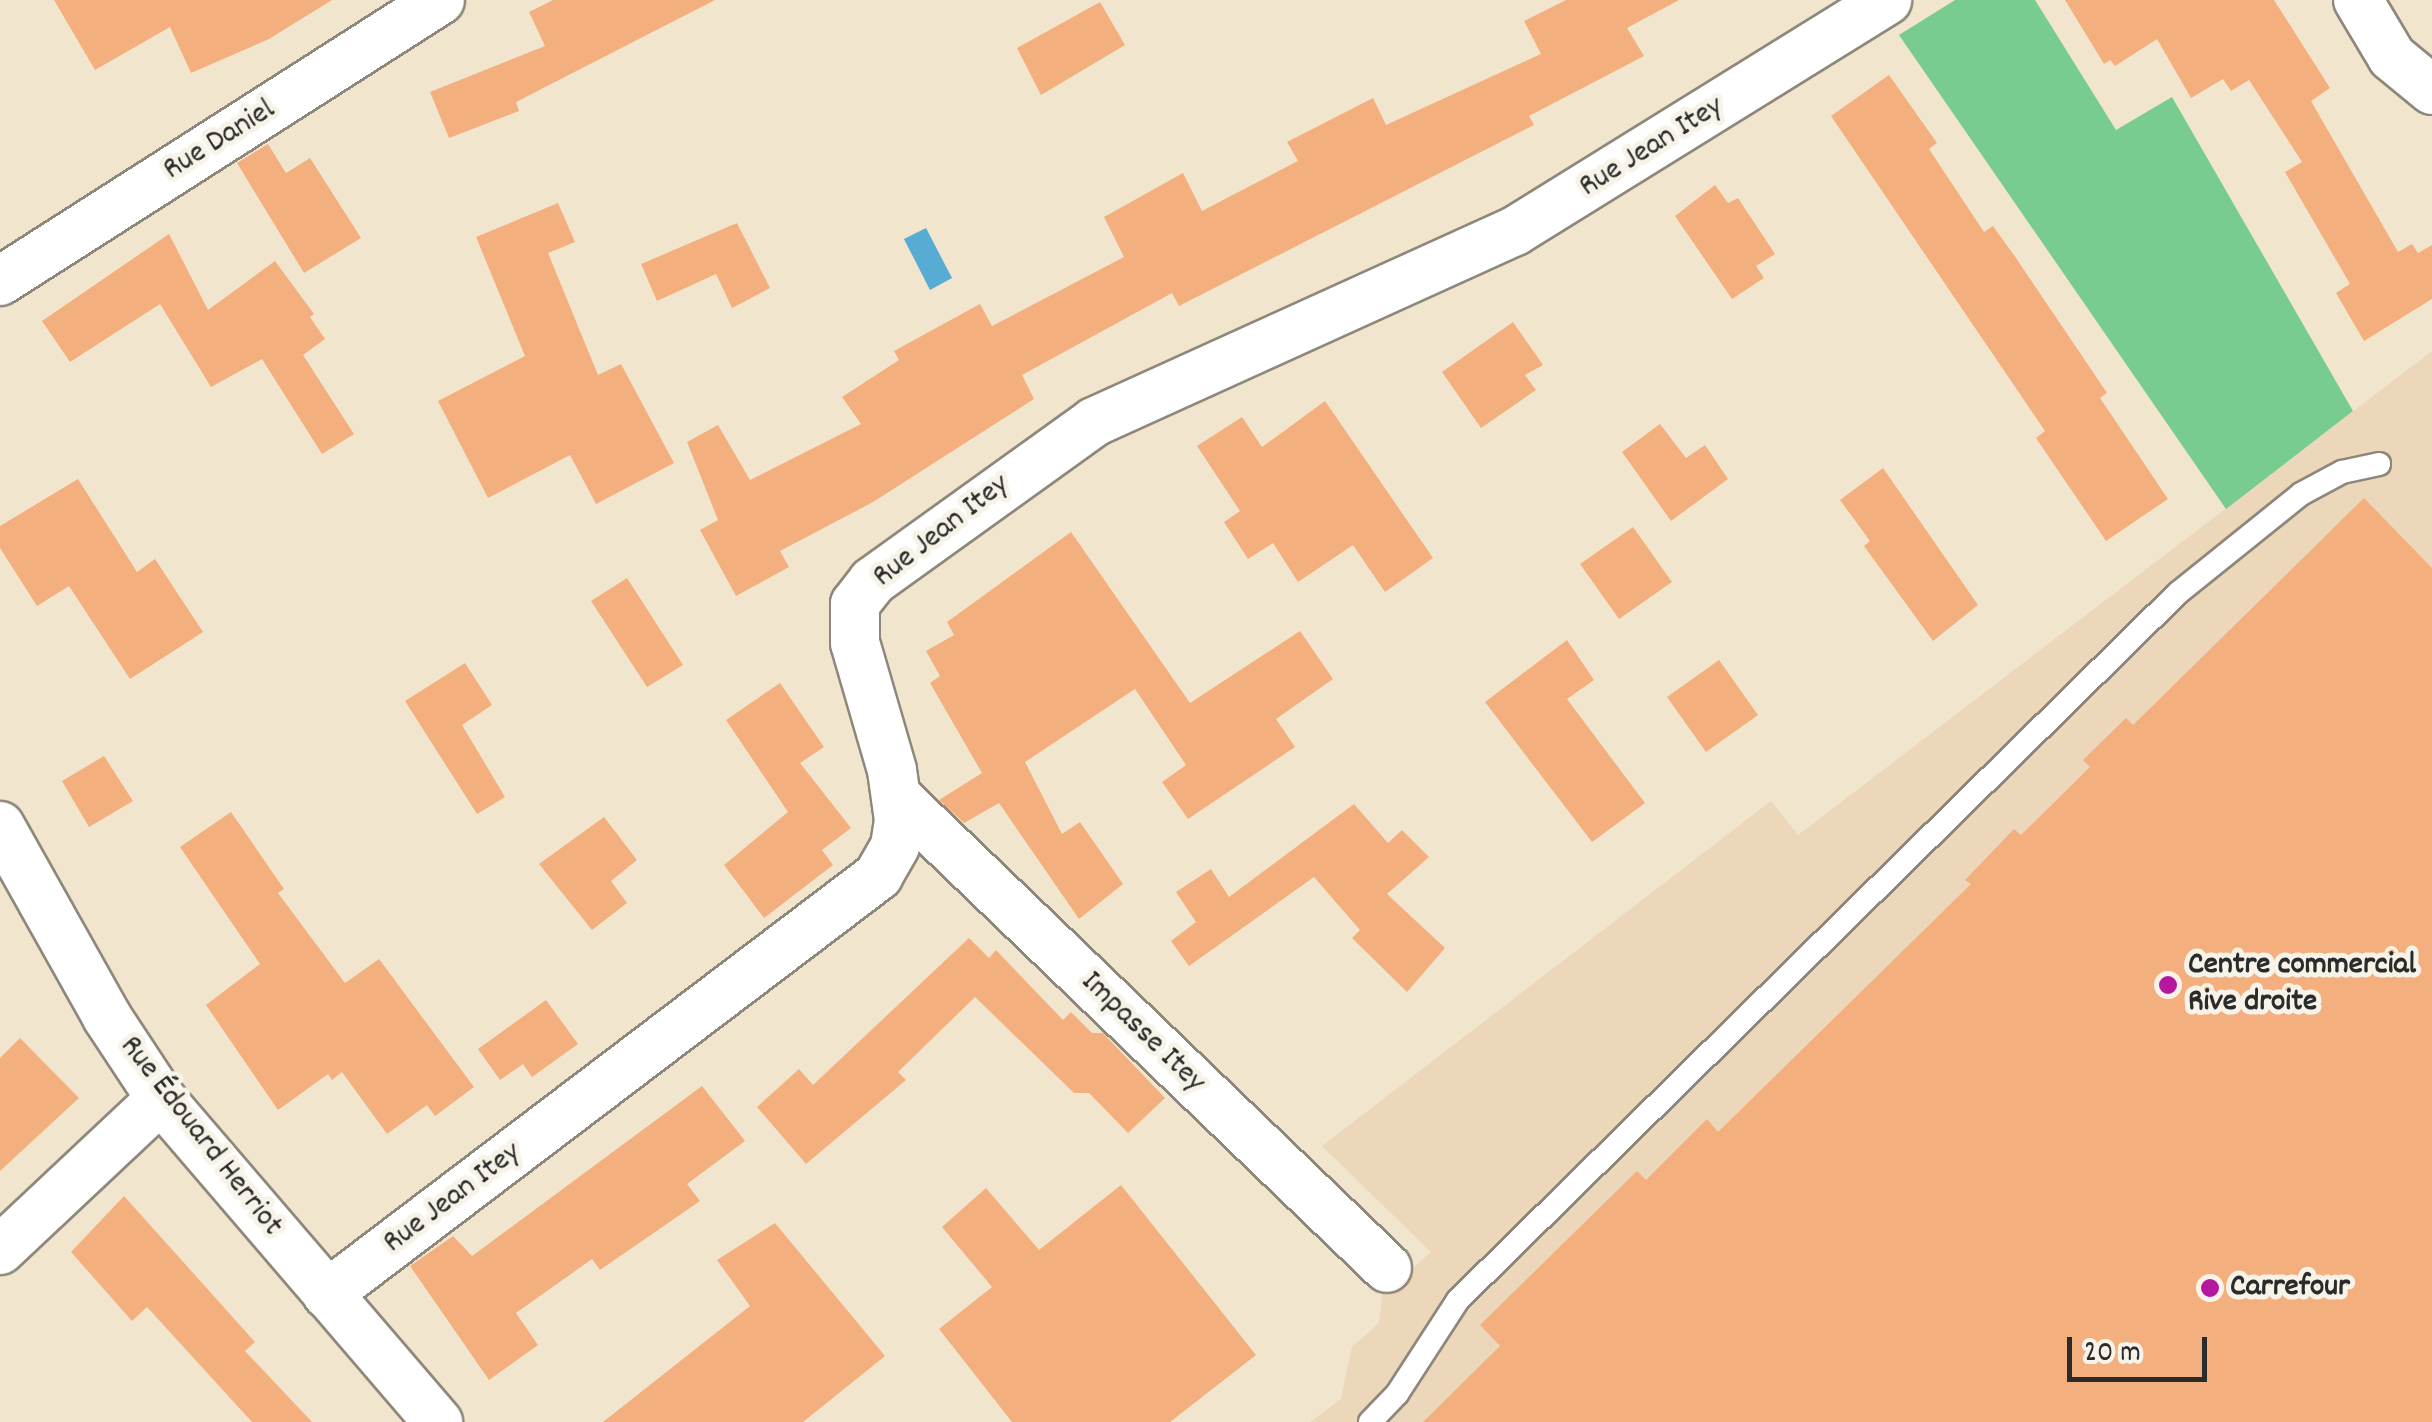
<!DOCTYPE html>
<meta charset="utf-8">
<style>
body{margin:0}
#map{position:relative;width:2432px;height:1422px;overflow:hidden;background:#f1e6cd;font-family:Dekko,sans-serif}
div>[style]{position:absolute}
.built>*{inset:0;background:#edd7bb}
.green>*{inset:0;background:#79cc8f}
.water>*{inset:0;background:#57acd3}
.building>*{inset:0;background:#f4af7f}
.roads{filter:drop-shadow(2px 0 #8e887c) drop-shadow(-2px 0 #8e887c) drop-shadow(0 2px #8e887c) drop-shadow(0 -2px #8e887c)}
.lane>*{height:22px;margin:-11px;padding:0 11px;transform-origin:11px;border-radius:11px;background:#fff}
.street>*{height:48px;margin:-24px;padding:0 24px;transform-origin:24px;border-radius:24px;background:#fff}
.dots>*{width:28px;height:28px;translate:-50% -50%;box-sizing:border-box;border:5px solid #f7f3e8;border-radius:50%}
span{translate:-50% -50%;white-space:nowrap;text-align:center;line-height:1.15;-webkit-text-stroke:10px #f7f3e8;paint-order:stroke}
.street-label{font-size:32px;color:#2b2b2b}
.poi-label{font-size:32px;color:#2b2b2b;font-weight:700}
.left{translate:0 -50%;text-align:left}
.scale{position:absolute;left:2067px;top:1337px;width:140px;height:45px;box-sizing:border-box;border:5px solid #2b2b2b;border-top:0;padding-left:12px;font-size:30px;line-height:35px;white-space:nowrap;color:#2b2b2b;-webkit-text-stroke:8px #f7f3e8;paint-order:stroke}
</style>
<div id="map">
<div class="built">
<i style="clip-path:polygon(2432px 351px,2432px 1422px,1310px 1422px,1341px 1399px,1352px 1347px,1379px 1323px,1382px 1295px,1431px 1252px,1322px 1146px,1771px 801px,1798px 835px)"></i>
</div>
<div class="green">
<i style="clip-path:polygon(1955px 0,2035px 0,2116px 130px,2172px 97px,2353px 411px,2226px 509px,1899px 35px)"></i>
</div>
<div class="water">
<i style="clip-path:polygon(926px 228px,952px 278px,930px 290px,904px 239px)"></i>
</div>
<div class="building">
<i style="clip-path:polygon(54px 0,332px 0,269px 39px,191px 73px,170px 27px,95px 70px)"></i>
<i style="clip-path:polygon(553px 0,715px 0,516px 102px,519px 111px,449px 138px,430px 92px,545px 46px,529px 12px)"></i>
<i style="clip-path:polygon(1566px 0,1679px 0,1627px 28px,1644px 56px,1529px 116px,1534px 125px,1179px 306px,1172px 293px,1022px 375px,1034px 399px,873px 502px,780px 551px,789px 567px,736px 596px,700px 530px,718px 520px,687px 442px,718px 425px,750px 480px,861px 424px,842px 397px,899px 360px,894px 351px,980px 304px,992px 326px,1124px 257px,1104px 217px,1183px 173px,1202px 211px,1298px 161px,1287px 142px,1373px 98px,1386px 125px,1541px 54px,1524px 21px)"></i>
<i style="clip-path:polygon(2065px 0,2274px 0,2330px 88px,2311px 101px,2398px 252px,2412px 244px,2418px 253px,2432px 245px,2432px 299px,2364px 341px,2336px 293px,2350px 284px,2285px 172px,2302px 162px,2249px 80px,2231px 91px,2223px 79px,2191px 98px,2157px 39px,2115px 66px,2110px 60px,2104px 64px)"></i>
<i style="clip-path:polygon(1100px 2px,1125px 45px,1041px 95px,1017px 48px)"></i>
<i style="clip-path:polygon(1889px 75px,1937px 143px,1929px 149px,1984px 232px,1993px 226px,2016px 258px,2107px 393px,2100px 398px,2168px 499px,2106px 541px,2036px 438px,2045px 431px,1831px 116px)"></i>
<i style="clip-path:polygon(268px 144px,286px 173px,310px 158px,361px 238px,304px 273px,237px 163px)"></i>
<i style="clip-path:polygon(1715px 185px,1728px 203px,1738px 198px,1775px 254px,1756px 266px,1764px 278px,1732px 299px,1675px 216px)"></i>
<i style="clip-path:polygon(558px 203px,575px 242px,548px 253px,598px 375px,621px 364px,674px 463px,596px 504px,570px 455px,488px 498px,438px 401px,525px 356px,476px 237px)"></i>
<i style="clip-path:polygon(737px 223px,770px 288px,732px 308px,716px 274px,657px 301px,641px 264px)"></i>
<i style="clip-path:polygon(169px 234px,208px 310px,275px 261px,314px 314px,310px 317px,325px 339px,303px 355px,354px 434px,322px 454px,262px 359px,211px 387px,160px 304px,70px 362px,42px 321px)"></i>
<i style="clip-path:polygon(1513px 322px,1543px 365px,1525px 375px,1536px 390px,1481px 428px,1442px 372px)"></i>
<i style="clip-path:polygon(1325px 401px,1433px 558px,1385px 592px,1353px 545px,1298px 582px,1273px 543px,1248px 559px,1224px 522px,1240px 511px,1197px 446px,1242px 417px,1262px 447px)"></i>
<i style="clip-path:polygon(1660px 424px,1686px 458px,1705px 445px,1728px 479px,1671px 521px,1622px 452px)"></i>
<i style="clip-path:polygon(1883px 468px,1978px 605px,1933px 641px,1864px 546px,1870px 541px,1840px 500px)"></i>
<i style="clip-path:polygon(78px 479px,137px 572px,155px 559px,203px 632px,130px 679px,69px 586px,37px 606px,0 548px,0 526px)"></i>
<i style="clip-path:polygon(2364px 498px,2432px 568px,2432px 1422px,1423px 1422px,1500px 1346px,1480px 1325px,1637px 1171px,1646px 1180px,1707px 1119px,1718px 1132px,1971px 884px,1965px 880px,2014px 829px,2021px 835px,2090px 767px,2083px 760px,2126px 718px,2133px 725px)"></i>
<i style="clip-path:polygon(1633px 527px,1672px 582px,1619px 619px,1580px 564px)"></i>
<i style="clip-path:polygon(1071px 532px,1190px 703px,1300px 631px,1333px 679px,1276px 719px,1295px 747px,1188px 819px,1162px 782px,1186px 765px,1135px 689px,1025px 762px,1062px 834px,1080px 822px,1123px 884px,1079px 919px,999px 803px,964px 823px,939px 800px,982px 773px,930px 683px,940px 676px,926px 651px,954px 635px,947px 622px)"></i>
<i style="clip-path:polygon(627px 578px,683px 665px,647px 687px,591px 601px)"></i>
<i style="clip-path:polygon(1567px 640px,1594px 680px,1567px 699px,1645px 803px,1592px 842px,1485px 702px)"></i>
<i style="clip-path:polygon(1719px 660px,1758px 715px,1706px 752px,1667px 697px)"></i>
<i style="clip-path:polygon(465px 663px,492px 705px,462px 725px,505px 797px,477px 814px,405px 701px)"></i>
<i style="clip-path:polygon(780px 683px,824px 747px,800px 763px,851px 828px,822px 850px,833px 865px,764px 918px,724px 865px,788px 812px,726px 720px)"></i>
<i style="clip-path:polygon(104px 756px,133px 801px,89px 827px,62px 781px)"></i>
<i style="clip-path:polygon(1354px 804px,1388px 843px,1402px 830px,1429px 857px,1387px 894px,1445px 948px,1407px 992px,1352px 938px,1360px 930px,1314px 877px,1189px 966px,1171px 941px,1196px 922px,1176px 892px,1211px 869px,1229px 897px)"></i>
<i style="clip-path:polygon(231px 812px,284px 889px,278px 893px,345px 983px,379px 959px,474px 1087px,435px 1116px,427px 1105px,387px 1134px,342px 1072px,332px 1080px,328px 1074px,278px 1110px,206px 1005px,260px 964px,180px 847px)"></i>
<i style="clip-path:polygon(604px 817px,637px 860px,611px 881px,627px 903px,592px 930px,539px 864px)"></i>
<i style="clip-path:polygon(969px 938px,989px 958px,996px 950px,1063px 1020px,1071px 1012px,1092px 1033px,1103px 1033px,1165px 1098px,1128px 1133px,1089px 1093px,1074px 1093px,975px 997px,898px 1072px,906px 1080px,806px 1164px,757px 1107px,799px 1069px,813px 1085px)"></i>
<i style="clip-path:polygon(546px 1000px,578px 1044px,532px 1077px,523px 1064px,500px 1080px,478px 1049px)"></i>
<i style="clip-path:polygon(20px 1038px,79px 1098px,0 1171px,0 1058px)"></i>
<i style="clip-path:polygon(702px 1086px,745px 1141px,687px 1184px,700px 1201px,600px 1270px,592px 1259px,516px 1313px,538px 1345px,489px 1380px,410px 1266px,453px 1236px,472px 1256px)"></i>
<i style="clip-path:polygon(1121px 1185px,1256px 1355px,1170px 1422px,1012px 1422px,939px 1329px,992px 1287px,942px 1227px,986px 1188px,1039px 1250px)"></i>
<i style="clip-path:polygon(124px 1196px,255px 1342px,245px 1351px,312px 1422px,252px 1422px,147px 1307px,132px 1321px,71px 1252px)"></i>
<i style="clip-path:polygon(775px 1223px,885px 1356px,803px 1422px,603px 1422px,750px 1306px,717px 1260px)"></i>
</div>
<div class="roads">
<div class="lane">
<i style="left:1370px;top:1422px;width:39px;rotate:-46deg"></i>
<i style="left:1397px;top:1394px;width:112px;rotate:-57deg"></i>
<i style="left:1458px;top:1300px;width:1009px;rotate:-44.48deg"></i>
<i style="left:2178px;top:593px;width:158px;rotate:-38.8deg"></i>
<i style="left:2301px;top:494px;width:47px;rotate:-28.2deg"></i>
<i style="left:2342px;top:472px;width:38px;rotate:-12deg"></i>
</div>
<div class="street">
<i style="left:2358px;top:0;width:66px;rotate:59.2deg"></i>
<i style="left:2392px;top:57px;width:52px;rotate:39.5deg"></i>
<i style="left:0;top:281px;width:522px;rotate:-32.56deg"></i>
<i style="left:898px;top:798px;width:678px;rotate:43.86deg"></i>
<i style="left:0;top:826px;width:219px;rotate:60.7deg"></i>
<i style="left:107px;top:1017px;width:98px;rotate:56.6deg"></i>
<i style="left:161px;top:1099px;width:426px;rotate:49.4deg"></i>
<i style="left:0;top:1250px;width:221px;rotate:-43.2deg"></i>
<i style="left:327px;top:1294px;width:692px;rotate:-37.18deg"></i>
<i style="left:878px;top:876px;width:34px;rotate:-60deg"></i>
<i style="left:895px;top:846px;width:26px;rotate:-81deg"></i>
<i style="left:899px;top:820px;width:50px;rotate:-98deg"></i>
<i style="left:892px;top:770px;width:132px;rotate:-106.2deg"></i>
<i style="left:855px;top:643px;width:39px;rotate:-90deg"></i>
<i style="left:855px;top:604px;width:29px;rotate:-52deg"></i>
<i style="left:873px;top:581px;width:272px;rotate:-35.7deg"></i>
<i style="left:1094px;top:422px;width:462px;rotate:-24.4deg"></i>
<i style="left:1515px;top:231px;width:438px;rotate:-31.8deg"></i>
</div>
</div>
<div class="dots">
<i style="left:2168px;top:985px;background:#b5179e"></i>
<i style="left:2210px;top:1288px;background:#b5179e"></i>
</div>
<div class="street-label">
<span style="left:220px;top:141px;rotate:-32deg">Rue Daniel</span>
<span style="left:1652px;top:148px;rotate:-32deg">Rue Jean Itey</span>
<span style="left:942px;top:532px;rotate:-38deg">Rue Jean Itey</span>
<span style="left:1142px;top:1033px;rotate:44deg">Impasse Itey</span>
<span style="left:200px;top:1137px;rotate:52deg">Rue Édouard Herriot</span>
<span style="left:453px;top:1199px;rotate:-37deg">Rue Jean Itey</span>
</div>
<div class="poi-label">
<span class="left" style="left:2188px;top:985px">Centre commercial<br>Rive droite</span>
<span class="left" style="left:2230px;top:1288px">Carrefour</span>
</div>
<div class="scale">20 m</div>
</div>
